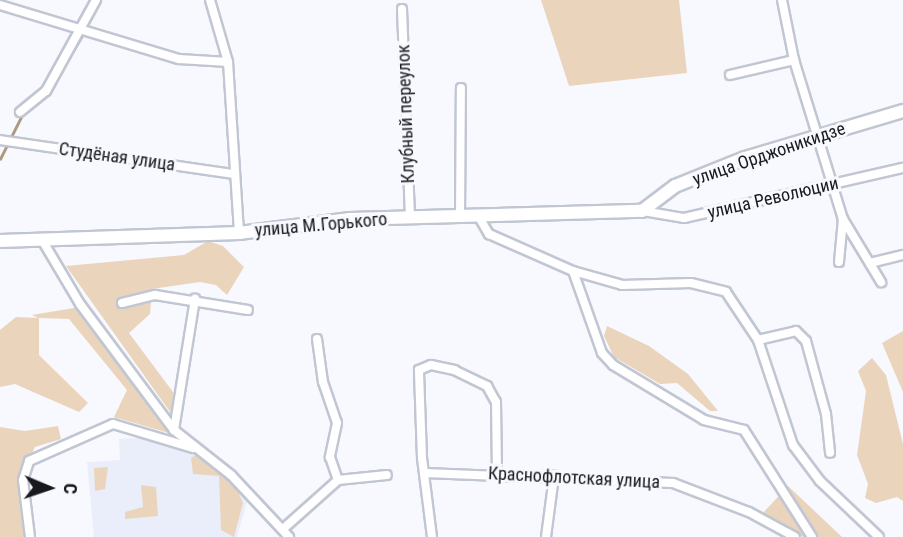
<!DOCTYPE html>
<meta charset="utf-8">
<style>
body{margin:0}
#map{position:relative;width:903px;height:537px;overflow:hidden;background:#f7f9fe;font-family:"Roboto Condensed",sans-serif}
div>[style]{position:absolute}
.built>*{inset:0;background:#eaeefa}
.green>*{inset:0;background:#ebd4bc}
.stream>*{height:2.5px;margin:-1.25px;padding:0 1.25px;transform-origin:1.25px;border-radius:1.25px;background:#af9981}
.roads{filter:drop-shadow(2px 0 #c1c6d3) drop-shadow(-2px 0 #c1c6d3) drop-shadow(0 2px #c1c6d3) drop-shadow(0 -2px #c1c6d3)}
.street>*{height:8px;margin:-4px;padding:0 4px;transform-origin:4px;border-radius:4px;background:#fff}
.secondary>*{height:12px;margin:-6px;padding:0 6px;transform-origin:6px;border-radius:6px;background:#fff}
span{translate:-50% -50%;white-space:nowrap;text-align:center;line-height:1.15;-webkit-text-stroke:6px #f7f9fe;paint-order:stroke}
.street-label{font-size:18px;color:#18191e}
.north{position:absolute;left:14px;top:453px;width:70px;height:70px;-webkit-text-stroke:5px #f7f9fe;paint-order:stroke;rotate:92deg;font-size:19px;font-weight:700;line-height:28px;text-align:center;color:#18191e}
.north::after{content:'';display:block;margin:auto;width:24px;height:32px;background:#18191e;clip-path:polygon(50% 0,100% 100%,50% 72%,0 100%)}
</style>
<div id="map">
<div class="built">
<i style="clip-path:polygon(150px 437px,184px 448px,226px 475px,247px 502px,237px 537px,94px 537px,87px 462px,120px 460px,119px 439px)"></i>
</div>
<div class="green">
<i style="clip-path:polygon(541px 0,679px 0,687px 73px,569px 86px)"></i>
<i style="clip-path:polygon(208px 241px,223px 246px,244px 267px,227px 295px,216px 285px,200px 282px,152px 289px,150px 314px,129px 333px,173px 392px,173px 416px,66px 266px,184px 255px)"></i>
<i style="clip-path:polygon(80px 307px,172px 434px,114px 417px,127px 390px,69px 319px,39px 318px,39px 355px,88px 403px,79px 412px,15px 384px,0 387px,0 330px,16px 317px,38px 318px,32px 315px)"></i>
<i style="clip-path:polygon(607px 326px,649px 346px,688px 374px,718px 411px,710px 411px,677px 383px,660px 384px,614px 357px,604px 336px)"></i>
<i style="clip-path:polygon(903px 331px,903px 392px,882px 343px)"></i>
<i style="clip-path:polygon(872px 358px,886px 375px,903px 444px,903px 501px,897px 497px,876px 503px,865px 498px,868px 484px,857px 455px,866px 391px,858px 371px)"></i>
<i style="clip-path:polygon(58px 426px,61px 439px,35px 447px,20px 478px,27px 537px,0 537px,0 427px,25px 431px)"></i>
<i style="clip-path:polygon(197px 454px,233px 480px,243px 503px,234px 537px,221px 530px,219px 476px,193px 474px,191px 458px)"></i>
<i style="clip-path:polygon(108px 467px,105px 489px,95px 491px,94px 468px)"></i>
<i style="clip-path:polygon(141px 485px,156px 487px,158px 516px,125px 519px,125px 512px,143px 507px)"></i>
<i style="clip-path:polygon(788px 486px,842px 537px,817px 537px,814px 531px,803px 537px,761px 515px)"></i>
</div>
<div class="stream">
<i style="left:68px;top:59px;width:29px;rotate:-59deg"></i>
<i style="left:0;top:159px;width:49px;rotate:-63.4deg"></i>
</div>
<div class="roads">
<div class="street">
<i style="left:210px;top:0;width:65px;rotate:73.8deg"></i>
<i style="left:228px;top:62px;width:171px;rotate:86.3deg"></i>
<i style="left:782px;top:0;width:61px;rotate:78.7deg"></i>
<i style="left:794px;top:60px;width:166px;rotate:72.9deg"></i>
<i style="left:843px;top:219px;width:74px;rotate:58.9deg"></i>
<i style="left:0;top:5px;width:187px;rotate:16.8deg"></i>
<i style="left:179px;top:59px;width:49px;rotate:3.5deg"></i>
<i style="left:402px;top:9px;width:209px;rotate:87.8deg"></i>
<i style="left:730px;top:75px;width:66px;rotate:-13.2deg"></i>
<i style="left:20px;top:112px;width:33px;rotate:-39deg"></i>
<i style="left:46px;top:91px;width:104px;rotate:-61.2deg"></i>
<i style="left:0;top:140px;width:236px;rotate:8.3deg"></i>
<i style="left:643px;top:211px;width:42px;rotate:9.7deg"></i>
<i style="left:684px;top:218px;width:225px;rotate:-12.9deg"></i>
<i style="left:479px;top:217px;width:20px;rotate:60deg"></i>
<i style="left:489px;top:234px;width:92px;rotate:23.8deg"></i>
<i style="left:573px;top:271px;width:51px;rotate:15.9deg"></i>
<i style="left:622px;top:285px;width:69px;rotate:-1.7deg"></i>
<i style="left:691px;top:283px;width:36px;rotate:14deg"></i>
<i style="left:726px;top:292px;width:58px;rotate:56.3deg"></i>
<i style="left:758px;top:340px;width:111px;rotate:71.6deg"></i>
<i style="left:793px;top:445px;width:45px;rotate:53.1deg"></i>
<i style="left:820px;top:481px;width:81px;rotate:43.5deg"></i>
<i style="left:460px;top:218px;width:130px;rotate:-89.6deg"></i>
<i style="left:42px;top:240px;width:74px;rotate:59.3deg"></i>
<i style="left:80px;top:304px;width:157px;rotate:53.3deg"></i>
<i style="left:174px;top:430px;width:73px;rotate:38.3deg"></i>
<i style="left:231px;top:475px;width:85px;rotate:46.9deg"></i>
<i style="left:839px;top:262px;width:43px;rotate:-84.7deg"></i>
<i style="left:870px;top:263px;width:34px;rotate:-14deg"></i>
<i style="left:573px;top:271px;width:87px;rotate:70.5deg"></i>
<i style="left:602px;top:353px;width:16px;rotate:47deg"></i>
<i style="left:613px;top:365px;width:106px;rotate:31.1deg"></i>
<i style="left:704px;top:420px;width:41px;rotate:14deg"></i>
<i style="left:744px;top:430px;width:127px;rotate:57.6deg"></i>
<i style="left:122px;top:303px;width:34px;rotate:-14deg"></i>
<i style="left:155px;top:295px;width:94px;rotate:9.2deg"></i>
<i style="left:317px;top:339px;width:43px;rotate:82.1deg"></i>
<i style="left:323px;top:382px;width:43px;rotate:71.1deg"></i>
<i style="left:337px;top:423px;width:35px;rotate:102deg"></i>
<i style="left:330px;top:457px;width:24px;rotate:71deg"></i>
<i style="left:758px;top:340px;width:39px;rotate:-13deg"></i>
<i style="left:796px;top:331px;width:14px;rotate:45deg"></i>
<i style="left:806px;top:341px;width:76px;rotate:74.7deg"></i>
<i style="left:826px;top:414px;width:39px;rotate:84deg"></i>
<i style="left:174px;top:430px;width:133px;rotate:-80.9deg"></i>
<i style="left:425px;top:473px;width:248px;rotate:2.3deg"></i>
<i style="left:673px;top:483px;width:81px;rotate:20.9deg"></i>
<i style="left:749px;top:512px;width:52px;rotate:28.5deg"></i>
<i style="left:283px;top:529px;width:74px;rotate:-41.7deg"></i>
<i style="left:338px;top:480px;width:49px;rotate:-5.8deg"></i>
<i style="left:30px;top:537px;width:57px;rotate:-97deg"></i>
<i style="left:23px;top:480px;width:20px;rotate:-72deg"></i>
<i style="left:29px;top:461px;width:92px;rotate:-23.8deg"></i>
<i style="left:113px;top:424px;width:84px;rotate:16.7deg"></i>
<i style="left:432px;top:537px;width:80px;rotate:-97.2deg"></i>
<i style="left:422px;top:458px;width:88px;rotate:-92deg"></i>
<i style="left:419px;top:370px;width:13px;rotate:-23deg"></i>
<i style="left:431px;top:365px;width:24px;rotate:12deg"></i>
<i style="left:454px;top:370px;width:37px;rotate:26deg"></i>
<i style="left:487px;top:386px;width:18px;rotate:61deg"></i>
<i style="left:496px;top:402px;width:73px;rotate:89.2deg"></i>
<i style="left:546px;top:537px;width:62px;rotate:-82.5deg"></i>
</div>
<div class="secondary">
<i style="left:0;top:241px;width:239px;rotate:-1.9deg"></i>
<i style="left:239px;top:233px;width:112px;rotate:-7.2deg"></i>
<i style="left:350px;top:219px;width:292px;rotate:-1.6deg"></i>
<i style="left:642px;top:211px;width:41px;rotate:-37.1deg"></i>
<i style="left:675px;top:186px;width:75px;rotate:-21.8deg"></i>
<i style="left:745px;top:158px;width:165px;rotate:-16.6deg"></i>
</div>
</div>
<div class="street-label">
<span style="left:406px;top:114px;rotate:-92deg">Клубный переулок</span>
<span style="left:769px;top:154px;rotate:-19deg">улица Орджоникидзе</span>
<span style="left:117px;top:157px;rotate:8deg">Студёная улица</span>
<span style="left:773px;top:198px;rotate:-13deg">улица Революции</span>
<span style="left:321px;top:225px;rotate:-5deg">улица М.Горького</span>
<span style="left:574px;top:478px;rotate:3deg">Краснофлотская улица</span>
</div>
<div class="north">С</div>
</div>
